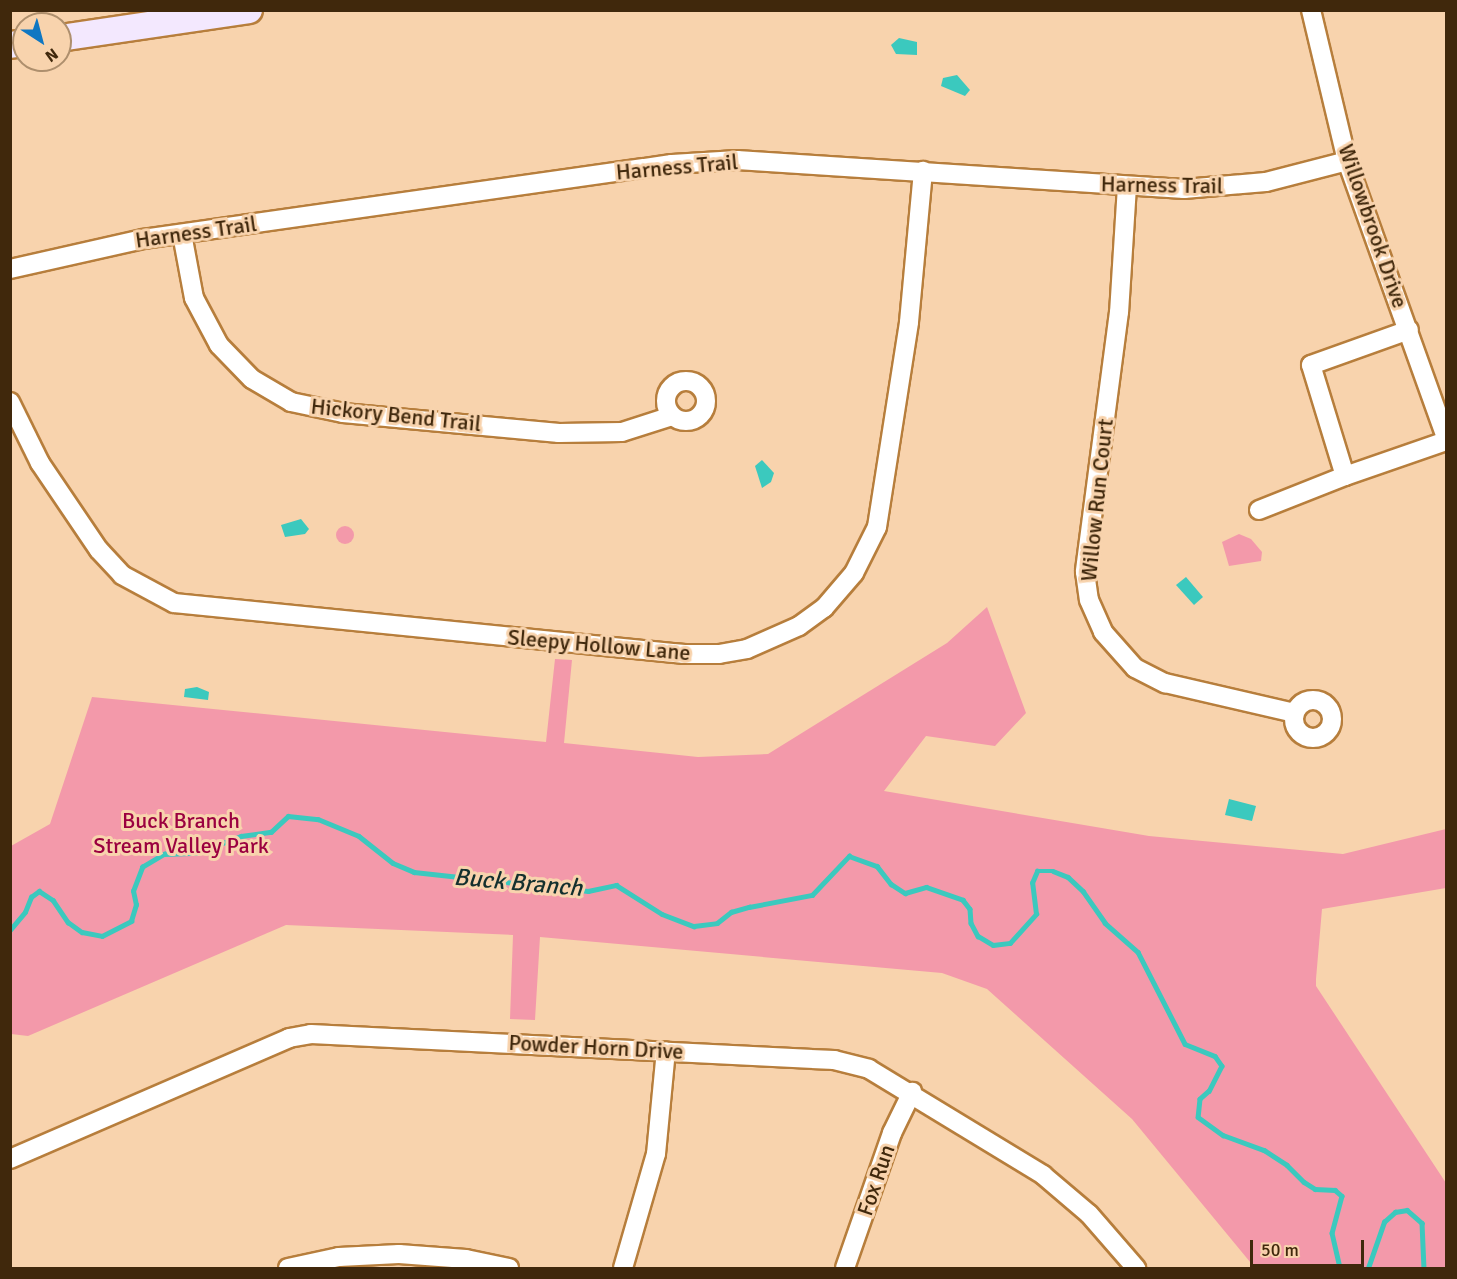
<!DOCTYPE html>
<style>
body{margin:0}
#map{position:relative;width:1457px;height:1279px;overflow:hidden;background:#f8d3ad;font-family:Signika,sans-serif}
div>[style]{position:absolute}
.green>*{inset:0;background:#f399aa}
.round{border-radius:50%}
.water>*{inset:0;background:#3bc9be}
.stream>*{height:4.5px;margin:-2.25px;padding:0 2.25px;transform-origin:2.25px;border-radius:2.25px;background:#3bc9be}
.roads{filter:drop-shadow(2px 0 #b77e3c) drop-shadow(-2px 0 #b77e3c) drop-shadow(0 2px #b77e3c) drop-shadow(0 -2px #b77e3c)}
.street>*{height:18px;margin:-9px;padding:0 9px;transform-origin:9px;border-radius:9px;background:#fff}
.street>.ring{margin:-9px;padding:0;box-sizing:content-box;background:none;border:18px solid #fff;border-radius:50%}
.secondary>*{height:26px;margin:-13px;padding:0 13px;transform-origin:13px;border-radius:13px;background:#f3e8fe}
span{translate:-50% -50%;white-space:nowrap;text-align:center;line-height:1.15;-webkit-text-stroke:6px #f8d3ad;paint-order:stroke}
.street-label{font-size:22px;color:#40280c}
.park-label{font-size:22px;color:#9b0040}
.water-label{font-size:24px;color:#13302e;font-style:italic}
.frame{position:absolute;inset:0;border:12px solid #40280c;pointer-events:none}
.north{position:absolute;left:12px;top:12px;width:60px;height:60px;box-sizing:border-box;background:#f8d3ad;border:2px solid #ae8f6d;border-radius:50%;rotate:144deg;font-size:16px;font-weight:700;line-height:24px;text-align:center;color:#40280c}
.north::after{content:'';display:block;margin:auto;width:21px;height:27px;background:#0f77c2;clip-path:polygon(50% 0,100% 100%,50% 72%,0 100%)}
.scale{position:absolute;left:1250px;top:1240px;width:114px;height:27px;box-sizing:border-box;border:3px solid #40280c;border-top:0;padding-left:8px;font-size:18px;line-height:21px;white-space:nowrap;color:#40280c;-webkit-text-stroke:4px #f8d3ad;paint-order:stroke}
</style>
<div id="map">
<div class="green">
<i class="round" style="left:336px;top:526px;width:18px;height:18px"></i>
<i style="clip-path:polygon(1239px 534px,1251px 539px,1262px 552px,1261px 561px,1229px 566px,1222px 542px)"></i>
<i style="clip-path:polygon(987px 607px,1026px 713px,995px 746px,926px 736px,884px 791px,1149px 836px,1343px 854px,1446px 829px,1446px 888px,1322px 909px,1316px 979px,1316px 986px,1446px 1183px,1446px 1268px,1255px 1268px,1132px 1119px,987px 989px,942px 973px,540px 937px,535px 1020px,510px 1019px,513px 935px,286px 925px,28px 1036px,11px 1034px,11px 846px,50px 824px,92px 697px,546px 742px,555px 659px,572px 660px,564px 743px,698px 757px,768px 754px,947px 643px)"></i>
</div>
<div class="water">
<i style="clip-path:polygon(899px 38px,917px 42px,917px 55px,896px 54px,891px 45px)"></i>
<i style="clip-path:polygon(957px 75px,970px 90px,965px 96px,941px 86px,943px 78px)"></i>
<i style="clip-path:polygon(762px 460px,774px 473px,771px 482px,762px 488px,755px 466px)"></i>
<i style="clip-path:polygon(301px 519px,309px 529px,305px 534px,285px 537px,281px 525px)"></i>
<i style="clip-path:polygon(1186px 577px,1203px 597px,1194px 605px,1176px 585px)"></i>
<i style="clip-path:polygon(197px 687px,209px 692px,208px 700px,184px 697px,185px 689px)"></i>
<i style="clip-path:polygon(1229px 799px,1256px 806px,1252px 821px,1225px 815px)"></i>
</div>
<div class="stream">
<i style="left:10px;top:930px;width:23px;rotate:-50deg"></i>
<i style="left:25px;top:912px;width:16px;rotate:-68deg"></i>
<i style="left:31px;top:897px;width:10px;rotate:-37deg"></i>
<i style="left:39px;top:891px;width:17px;rotate:33deg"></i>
<i style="left:53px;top:900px;width:27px;rotate:56deg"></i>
<i style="left:68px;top:922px;width:17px;rotate:36deg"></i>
<i style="left:82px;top:932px;width:20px;rotate:11deg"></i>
<i style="left:102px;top:936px;width:33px;rotate:-27deg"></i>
<i style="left:131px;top:921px;width:17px;rotate:-73deg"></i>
<i style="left:136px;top:905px;width:14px;rotate:-102deg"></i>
<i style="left:133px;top:891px;width:26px;rotate:-69deg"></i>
<i style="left:142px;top:867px;width:26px;rotate:-31deg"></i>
<i style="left:164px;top:854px;width:33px;rotate:-2deg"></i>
<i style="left:197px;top:853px;width:47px;rotate:-21.1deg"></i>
<i style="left:241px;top:836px;width:30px;rotate:-8deg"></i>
<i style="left:271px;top:832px;width:23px;rotate:-43deg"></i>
<i style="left:288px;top:816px;width:30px;rotate:6deg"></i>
<i style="left:318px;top:819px;width:44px;rotate:22.5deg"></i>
<i style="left:359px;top:836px;width:43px;rotate:38.5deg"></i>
<i style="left:393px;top:863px;width:23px;rotate:23deg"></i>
<i style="left:414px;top:872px;width:175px;rotate:6.2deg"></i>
<i style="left:588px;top:891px;width:29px;rotate:-12deg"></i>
<i style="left:616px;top:885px;width:54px;rotate:32.2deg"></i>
<i style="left:662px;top:914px;width:34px;rotate:21deg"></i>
<i style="left:694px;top:926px;width:23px;rotate:-7deg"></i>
<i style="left:717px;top:923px;width:18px;rotate:-38deg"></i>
<i style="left:731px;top:912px;width:19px;rotate:-16deg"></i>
<i style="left:749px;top:907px;width:64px;rotate:-10.8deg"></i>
<i style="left:812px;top:895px;width:54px;rotate:-46.5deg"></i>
<i style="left:849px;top:856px;width:30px;rotate:20deg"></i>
<i style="left:877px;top:866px;width:23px;rotate:52deg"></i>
<i style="left:891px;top:884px;width:17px;rotate:33deg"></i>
<i style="left:905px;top:893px;width:22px;rotate:-16deg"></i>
<i style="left:926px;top:887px;width:39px;rotate:19deg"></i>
<i style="left:963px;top:900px;width:11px;rotate:52deg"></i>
<i style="left:970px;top:909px;width:14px;rotate:86deg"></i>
<i style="left:971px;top:923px;width:15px;rotate:62deg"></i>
<i style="left:978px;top:936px;width:17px;rotate:31deg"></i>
<i style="left:993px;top:945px;width:17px;rotate:-7deg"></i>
<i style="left:1010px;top:943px;width:39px;rotate:-48deg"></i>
<i style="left:1036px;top:914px;width:31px;rotate:-97deg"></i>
<i style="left:1032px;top:883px;width:13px;rotate:-67deg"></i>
<i style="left:1037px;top:871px;width:16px"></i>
<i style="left:1053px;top:871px;width:16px;rotate:22deg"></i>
<i style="left:1068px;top:877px;width:21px;rotate:43deg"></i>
<i style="left:1083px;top:891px;width:39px;rotate:55deg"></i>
<i style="left:1105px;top:923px;width:44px;rotate:41.3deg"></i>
<i style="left:1138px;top:952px;width:103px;rotate:62.9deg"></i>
<i style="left:1185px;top:1044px;width:32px;rotate:22deg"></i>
<i style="left:1215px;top:1056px;width:12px;rotate:55deg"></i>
<i style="left:1222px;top:1066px;width:28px;rotate:117deg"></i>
<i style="left:1209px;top:1091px;width:12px;rotate:138deg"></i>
<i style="left:1200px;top:1099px;width:18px;rotate:96deg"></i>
<i style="left:1198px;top:1117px;width:31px;rotate:36deg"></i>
<i style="left:1223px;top:1135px;width:44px;rotate:20.1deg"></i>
<i style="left:1264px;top:1150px;width:27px;rotate:33deg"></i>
<i style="left:1287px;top:1165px;width:24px;rotate:45deg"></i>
<i style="left:1304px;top:1182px;width:13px;rotate:32deg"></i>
<i style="left:1315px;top:1189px;width:20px;rotate:3deg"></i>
<i style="left:1335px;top:1190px;width:9px;rotate:41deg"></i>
<i style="left:1342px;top:1196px;width:38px;rotate:105deg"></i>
<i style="left:1332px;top:1233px;width:36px;rotate:77deg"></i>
<i style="left:1368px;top:1268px;width:49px;rotate:-70.8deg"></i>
<i style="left:1384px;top:1222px;width:15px;rotate:-42deg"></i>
<i style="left:1395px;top:1212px;width:12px;rotate:-9deg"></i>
<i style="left:1407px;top:1210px;width:20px;rotate:41deg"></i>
<i style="left:1422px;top:1223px;width:45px;rotate:87.5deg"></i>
</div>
<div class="roads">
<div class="street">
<i style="left:1311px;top:10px;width:155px;rotate:76.6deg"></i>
<i style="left:1347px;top:161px;width:294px;rotate:70.3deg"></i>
<i style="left:1127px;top:186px;width:126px;rotate:93.6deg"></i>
<i style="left:1119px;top:312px;width:262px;rotate:97.5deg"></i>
<i style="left:1085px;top:572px;width:28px;rotate:82deg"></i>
<i style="left:1089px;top:600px;width:35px;rotate:66deg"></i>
<i style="left:1103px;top:632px;width:48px;rotate:48.4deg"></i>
<i style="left:1135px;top:668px;width:34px;rotate:27deg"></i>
<i style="left:1165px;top:683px;width:133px;rotate:13deg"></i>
<i style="left:182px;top:234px;width:65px;rotate:79.4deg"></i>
<i style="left:194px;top:298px;width:53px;rotate:62deg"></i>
<i style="left:219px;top:345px;width:47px;rotate:45.9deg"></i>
<i style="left:252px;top:379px;width:45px;rotate:30.5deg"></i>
<i style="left:291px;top:402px;width:53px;rotate:11.9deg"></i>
<i style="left:343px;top:413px;width:217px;rotate:5.3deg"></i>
<i style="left:559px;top:433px;width:63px;rotate:-0.9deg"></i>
<i style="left:622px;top:432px;width:52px;rotate:-17.7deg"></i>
<i style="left:10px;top:269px;width:136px;rotate:-12.7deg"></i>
<i style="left:143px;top:239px;width:534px;rotate:-8.07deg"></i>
<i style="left:672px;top:164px;width:65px;rotate:-3.5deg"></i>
<i style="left:737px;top:160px;width:448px;rotate:3.7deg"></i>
<i style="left:1184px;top:189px;width:82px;rotate:-4.9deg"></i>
<i style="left:1266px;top:182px;width:84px;rotate:-14.5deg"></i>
<i class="ring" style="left:666px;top:381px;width:22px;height:22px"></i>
<i style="left:10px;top:402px;width:68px;rotate:63.8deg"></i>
<i style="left:40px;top:463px;width:105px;rotate:55.9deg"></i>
<i style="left:99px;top:550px;width:34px;rotate:47deg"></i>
<i style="left:122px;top:575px;width:59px;rotate:28.3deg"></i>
<i style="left:174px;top:603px;width:513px;rotate:5.71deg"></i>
<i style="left:684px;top:654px;width:35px"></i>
<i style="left:719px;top:654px;width:28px;rotate:-10deg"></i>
<i style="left:747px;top:649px;width:57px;rotate:-23.9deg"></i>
<i style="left:799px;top:626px;width:31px;rotate:-36deg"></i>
<i style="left:824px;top:608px;width:46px;rotate:-49.4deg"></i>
<i style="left:854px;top:573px;width:51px;rotate:-63.4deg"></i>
<i style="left:877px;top:527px;width:207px;rotate:-81.1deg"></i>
<i style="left:909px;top:322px;width:152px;rotate:-84.7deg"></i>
<i style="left:1345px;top:476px;width:107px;rotate:-19.1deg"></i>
<i style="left:1259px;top:510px;width:92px;rotate:-21.6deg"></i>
<i style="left:1345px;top:476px;width:116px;rotate:-107deg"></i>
<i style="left:1311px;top:365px;width:104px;rotate:-19.7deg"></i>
<i class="ring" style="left:1294px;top:700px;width:20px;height:20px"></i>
<i style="left:10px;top:1159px;width:304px;rotate:-23.4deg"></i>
<i style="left:289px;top:1038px;width:22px;rotate:-10deg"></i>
<i style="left:311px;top:1034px;width:524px;rotate:2.85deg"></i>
<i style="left:834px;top:1060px;width:36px;rotate:14deg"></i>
<i style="left:869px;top:1069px;width:204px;rotate:31.3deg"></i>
<i style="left:1043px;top:1175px;width:60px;rotate:40.3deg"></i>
<i style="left:1089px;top:1214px;width:72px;rotate:49deg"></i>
<i style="left:288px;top:1268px;width:52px;rotate:-12.2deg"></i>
<i style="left:339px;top:1257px;width:60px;rotate:-2.9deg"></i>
<i style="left:399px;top:1254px;width:67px;rotate:4.3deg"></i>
<i style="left:466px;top:1259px;width:44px;rotate:11.8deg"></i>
<i style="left:623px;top:1268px;width:119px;rotate:-73.9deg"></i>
<i style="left:656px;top:1154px;width:103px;rotate:-84.5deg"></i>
<i style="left:845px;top:1268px;width:143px;rotate:-70.8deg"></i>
<i style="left:892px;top:1133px;width:46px;rotate:-64deg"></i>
</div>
<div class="secondary">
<i style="left:60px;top:38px;width:191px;rotate:-8.4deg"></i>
<i style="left:10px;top:45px;width:14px;rotate:-8deg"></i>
</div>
</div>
<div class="street-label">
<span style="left:677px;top:167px;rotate:-5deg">Harness Trail</span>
<span style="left:1162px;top:185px;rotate:1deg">Harness Trail</span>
<span style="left:1373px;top:226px;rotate:71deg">Willowbrook Drive</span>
<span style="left:196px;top:232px;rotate:-8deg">Harness Trail</span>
<span style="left:396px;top:415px;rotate:6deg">Hickory Bend Trail</span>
<span style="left:1097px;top:500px;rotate:-84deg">Willow Run Court</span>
<span style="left:599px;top:645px;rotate:5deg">Sleepy Hollow Lane</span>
<span style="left:596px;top:1047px;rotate:3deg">Powder Horn Drive</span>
<span style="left:876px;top:1180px;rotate:-71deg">Fox Run</span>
</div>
<div class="park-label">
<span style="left:181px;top:833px">Buck Branch<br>Stream Valley Park</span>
</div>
<div class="water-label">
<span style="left:518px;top:883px;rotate:5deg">Buck Branch</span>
</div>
<div class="frame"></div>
<div class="north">N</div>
<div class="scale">50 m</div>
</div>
